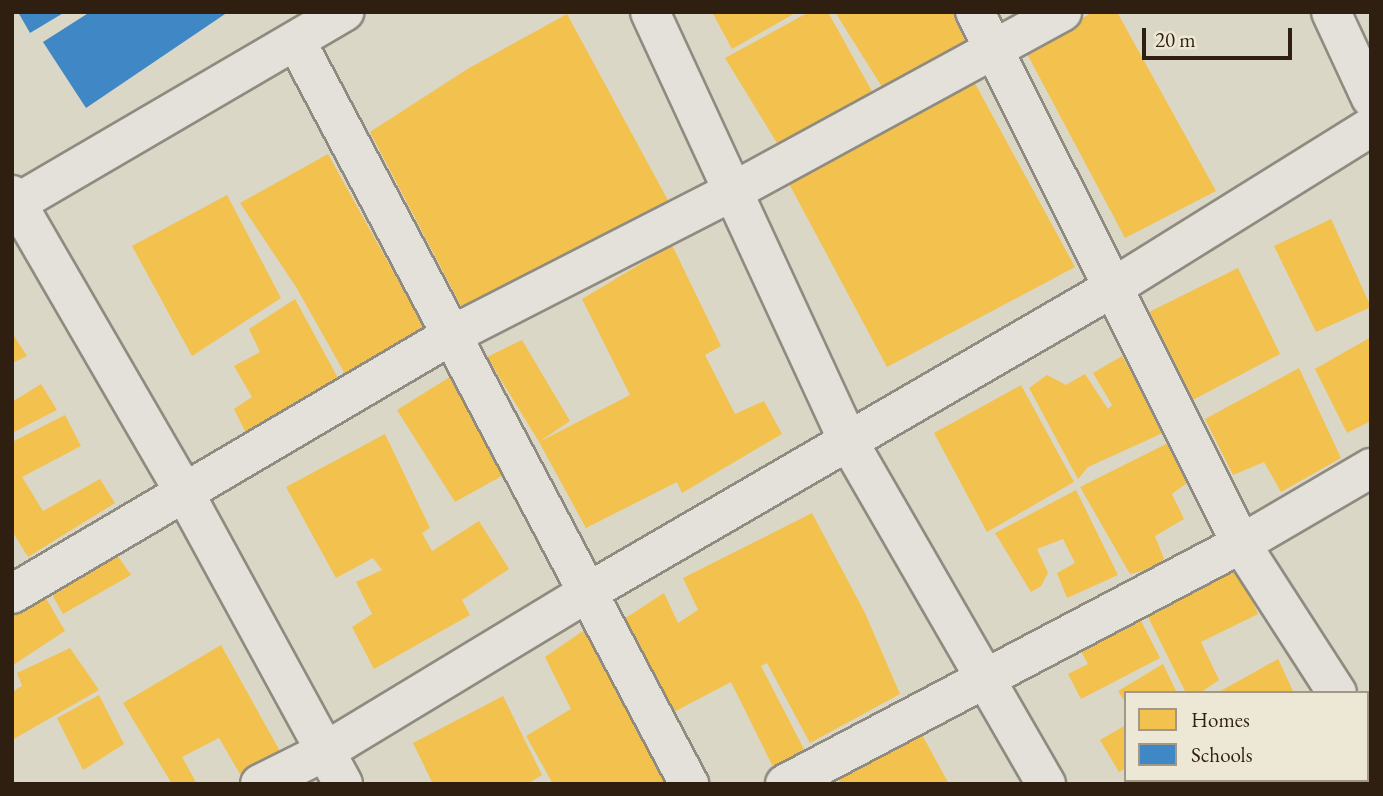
<!DOCTYPE html>
<style>
body{margin:0}
#map{position:relative;width:1383px;height:796px;overflow:hidden;background:#dbd7c7;font-family:"EB Garamond",serif}
div>[style]{position:absolute}
.homes>*{inset:0;background:#f2c14e}
.schools>*{inset:0;background:#3f88c5}
.roads{filter:drop-shadow(2px 0 #8f8b80) drop-shadow(-2px 0 #8f8b80) drop-shadow(0 2px #8f8b80) drop-shadow(0 -2px #8f8b80)}
.street>*{height:38px;margin:-19px;padding:0 19px;transform-origin:19px;border-radius:19px;background:#e4e1da}
span{translate:-50% -50%;white-space:nowrap;text-align:center;line-height:1.15;-webkit-text-stroke:7px #ede8d5;paint-order:stroke}
.frame{position:absolute;inset:0;border:14px solid #2e1f10;pointer-events:none}
.legend{position:absolute;left:1124px;top:691px;width:245px;height:91px;box-sizing:border-box;background:#ede8d5;border:2px solid #a19886;margin:0;padding:9px 12px;list-style:none;font-size:21px;color:#2e1f10}
.legend li{display:flex;align-items:center;gap:14px;height:35px}
.legend b{width:35px;border:2px solid #a19886}
.scale{position:absolute;left:1142px;top:28px;width:150px;height:32px;box-sizing:border-box;border:4px solid #2e1f10;border-top:0;padding-left:9px;font-size:21px;line-height:24px;white-space:nowrap;color:#2e1f10;-webkit-text-stroke:5px #ede8d5;paint-order:stroke}
</style>
<div id="map">
<div class="homes">
<i style="clip-path:polygon(712px 12px,797px 12px,732px 49px)"></i>
<i style="clip-path:polygon(809px 12px,828px 12px,874px 95px,780px 148px,725px 58px)"></i>
<i style="clip-path:polygon(835px 12px,963px 12px,976px 36px,884px 90px)"></i>
<i style="clip-path:polygon(1093px 12px,1117px 12px,1216px 191px,1125px 238px,1025px 50px)"></i>
<i style="clip-path:polygon(567px 14px,670px 204px,468px 319px,370px 132px,469px 68px)"></i>
<i style="clip-path:polygon(972px 78px,1075px 267px,887px 367px,787px 180px)"></i>
<i style="clip-path:polygon(328px 154px,426px 331px,349px 381px,296px 287px,240px 203px)"></i>
<i style="clip-path:polygon(227px 195px,281px 298px,192px 356px,132px 246px)"></i>
<i style="clip-path:polygon(1331px 219px,1371px 307px,1316px 332px,1274px 246px)"></i>
<i style="clip-path:polygon(672px 245px,721px 346px,705px 355px,735px 414px,764px 401px,782px 434px,682px 493px,677px 482px,586px 528px,539px 442px,630px 395px,582px 299px)"></i>
<i style="clip-path:polygon(1238px 268px,1280px 354px,1189px 402px,1143px 315px)"></i>
<i style="clip-path:polygon(295px 299px,345px 391px,252px 445px,234px 409px,252px 397px,234px 366px,260px 352px,249px 329px)"></i>
<i style="clip-path:polygon(12px 333px,27px 356px,12px 363px)"></i>
<i style="clip-path:polygon(1371px 337px,1371px 421px,1347px 433px,1315px 369px)"></i>
<i style="clip-path:polygon(522px 340px,570px 421px,539px 442px,487px 357px)"></i>
<i style="clip-path:polygon(1122px 356px,1165px 432px,1088px 467px,1078px 479px,1029px 388px,1047px 375px,1066px 385px,1085px 374px,1108px 409px,1112px 405px,1093px 373px)"></i>
<i style="clip-path:polygon(1299px 368px,1341px 458px,1281px 492px,1264px 462px,1233px 475px,1205px 419px)"></i>
<i style="clip-path:polygon(453px 375px,507px 473px,455px 502px,397px 410px)"></i>
<i style="clip-path:polygon(41px 384px,57px 410px,12px 433px,12px 402px)"></i>
<i style="clip-path:polygon(1021px 385px,1074px 482px,987px 532px,934px 433px)"></i>
<i style="clip-path:polygon(65px 415px,81px 446px,22px 477px,43px 511px,100px 479px,115px 503px,28px 557px,12px 531px,12px 442px)"></i>
<i style="clip-path:polygon(385px 434px,430px 528px,422px 533px,432px 551px,479px 521px,509px 569px,462px 600px,470px 615px,374px 669px,352px 627px,372px 614px,356px 582px,382px 570px,373px 558px,336px 578px,286px 487px)"></i>
<i style="clip-path:polygon(1170px 442px,1191px 480px,1172px 494px,1184px 519px,1155px 536px,1164px 559px,1153px 568px,1130px 574px,1080px 487px)"></i>
<i style="clip-path:polygon(1076px 490px,1118px 575px,1067px 598px,1057px 573px,1075px 563px,1063px 539px,1037px 549px,1048px 573px,1041px 586px,1031px 592px,995px 533px)"></i>
<i style="clip-path:polygon(812px 513px,865px 613px,900px 694px,810px 743px,767px 663px,761px 666px,806px 753px,775px 771px,731px 682px,668px 715px,621px 621px,664px 593px,678px 623px,698px 610px,683px 578px)"></i>
<i style="clip-path:polygon(117px 555px,131px 575px,63px 614px,50px 591px)"></i>
<i style="clip-path:polygon(1235px 560px,1258px 614px,1201px 642px,1219px 680px,1200px 693px,1186px 693px,1143px 607px)"></i>
<i style="clip-path:polygon(44px 595px,65px 631px,13px 665px,12px 613px)"></i>
<i style="clip-path:polygon(1137px 613px,1160px 658px,1081px 699px,1068px 674px,1088px 664px,1077px 644px)"></i>
<i style="clip-path:polygon(593px 624px,643px 735px,667px 784px,553px 784px,526px 736px,571px 709px,545px 657px)"></i>
<i style="clip-path:polygon(221px 645px,281px 753px,240px 774px,219px 738px,182px 757px,197px 784px,172px 784px,123px 703px)"></i>
<i style="clip-path:polygon(70px 648px,99px 690px,12px 740px,12px 692px,22px 686px,17px 673px)"></i>
<i style="clip-path:polygon(1278px 659px,1294px 693px,1217px 693px)"></i>
<i style="clip-path:polygon(1163px 664px,1177px 693px,1126px 693px,1126px 704px,1118px 691px)"></i>
<i style="clip-path:polygon(99px 695px,124px 744px,83px 770px,57px 718px)"></i>
<i style="clip-path:polygon(503px 696px,542px 775px,527px 784px,433px 784px,413px 743px)"></i>
<i style="clip-path:polygon(1126px 725px,1126px 768px,1119px 772px,1100px 740px)"></i>
<i style="clip-path:polygon(921px 733px,949px 784px,841px 784px,839px 780px)"></i>
</div>
<div class="schools">
<i style="clip-path:polygon(18px 12px,65px 12px,30px 33px)"></i>
<i style="clip-path:polygon(90px 12px,228px 12px,86px 108px,43px 42px)"></i>
</div>
<div class="roads">
<div class="street">
<i style="left:650px;top:12px;width:472px;rotate:65.2deg"></i>
<i style="left:848px;top:441px;width:396px;rotate:60deg"></i>
<i style="left:975px;top:12px;width:595px;rotate:63.43deg"></i>
<i style="left:1241px;top:544px;width:177px;rotate:57.2deg"></i>
<i style="left:1331px;top:12px;width:95px;rotate:65.1deg"></i>
<i style="left:296px;top:41px;width:841px;rotate:62.12deg"></i>
<i style="left:12px;top:195px;width:343px;rotate:59.9deg"></i>
<i style="left:184px;top:492px;width:332px;rotate:61.4deg"></i>
<i style="left:12px;top:206px;width:385px;rotate:-30.3deg"></i>
<i style="left:12px;top:594px;width:508px;rotate:-30.5deg"></i>
<i style="left:450px;top:336px;width:317px;rotate:-27.1deg"></i>
<i style="left:732px;top:192px;width:376px;rotate:-28.6deg"></i>
<i style="left:1367px;top:740px;width:7px;rotate:56deg"></i>
<i style="left:260px;top:784px;width:74px;rotate:-26.6deg"></i>
<i style="left:326px;top:751px;width:309px;rotate:-31.2deg"></i>
<i style="left:590px;top:591px;width:604px;rotate:-30.13deg"></i>
<i style="left:1112px;top:288px;width:305px;rotate:-31.9deg"></i>
<i style="left:785px;top:784px;width:515px;rotate:-27.76deg"></i>
<i style="left:1241px;top:544px;width:151px;rotate:-30.3deg"></i>
<i style="left:1358px;top:784px;width:6px;rotate:-39deg"></i>
</div>
</div>
<div class="frame"></div>
<ul class="legend">
<li><b style="height:19px;background:#f2c14e"></b>Homes</li>
<li><b style="height:19px;background:#3f88c5"></b>Schools</li>
</ul>
<div class="scale">20 m</div>
</div>
